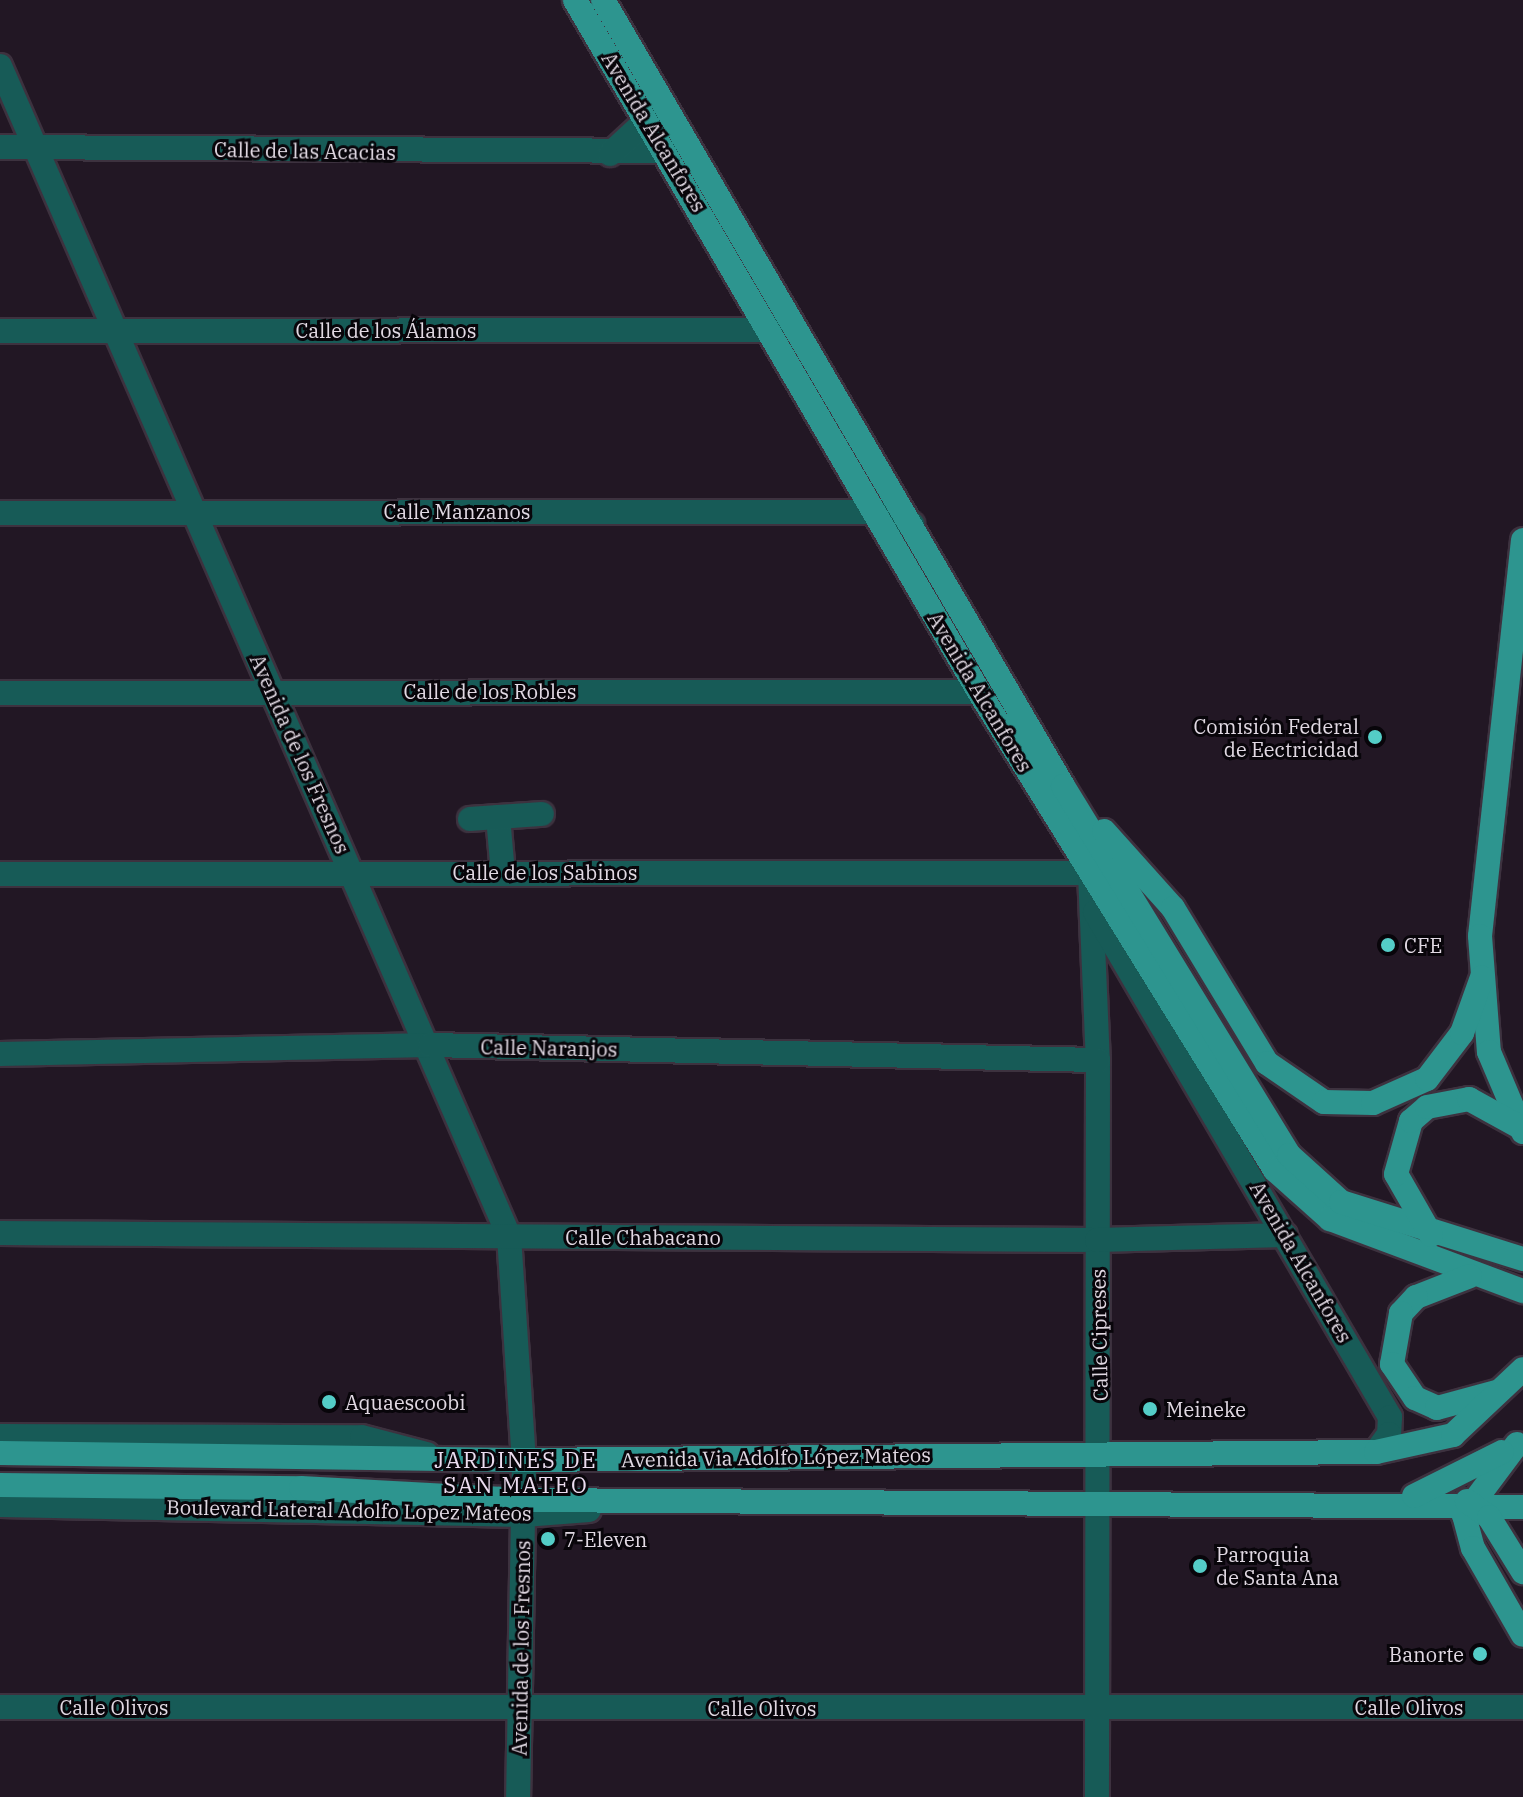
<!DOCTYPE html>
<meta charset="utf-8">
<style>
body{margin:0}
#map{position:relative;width:1523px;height:1797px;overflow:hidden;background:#221724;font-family:"IBM Plex Serif",serif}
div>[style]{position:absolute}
.roads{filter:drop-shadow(2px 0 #3d323f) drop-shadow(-2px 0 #3d323f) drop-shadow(0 2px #3d323f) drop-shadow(0 -2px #3d323f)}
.minor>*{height:24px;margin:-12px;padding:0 12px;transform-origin:12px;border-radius:12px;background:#175b57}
.major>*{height:24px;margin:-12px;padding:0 12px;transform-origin:12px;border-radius:12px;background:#2d958f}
.dots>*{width:22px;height:22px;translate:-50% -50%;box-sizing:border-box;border:4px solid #08050a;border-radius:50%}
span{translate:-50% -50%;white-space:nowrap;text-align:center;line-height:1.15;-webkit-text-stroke:6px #08050a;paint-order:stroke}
.street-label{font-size:20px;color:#e1d9e3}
.poi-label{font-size:20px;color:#e1d9e3}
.right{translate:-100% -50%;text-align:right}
.left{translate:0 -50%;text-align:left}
.neighbourhood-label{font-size:22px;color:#ecddf0;letter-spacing:2px}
</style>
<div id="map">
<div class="roads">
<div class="minor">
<i style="left:0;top:66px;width:1276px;rotate:66.49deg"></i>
<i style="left:509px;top:1236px;width:225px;rotate:86.2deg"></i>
<i style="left:524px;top:1460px;width:337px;rotate:91deg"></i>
<i style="left:0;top:147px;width:667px;rotate:0.34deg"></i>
<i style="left:610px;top:154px;width:69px;rotate:-42.7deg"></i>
<i style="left:0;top:331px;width:771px;rotate:-0.07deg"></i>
<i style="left:0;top:513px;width:873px;rotate:-0.07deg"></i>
<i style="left:873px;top:512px;width:41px;rotate:17.1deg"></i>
<i style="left:0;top:693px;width:979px;rotate:-0.06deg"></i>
<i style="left:498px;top:817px;width:56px;rotate:84.9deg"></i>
<i style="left:470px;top:819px;width:72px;rotate:-4deg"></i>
<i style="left:0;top:874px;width:1090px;rotate:-0.05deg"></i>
<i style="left:1090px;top:873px;width:187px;rotate:87.6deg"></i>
<i style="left:1098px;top:1060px;width:737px;rotate:90.08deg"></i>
<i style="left:1095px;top:912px;width:585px;rotate:59.71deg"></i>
<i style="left:1390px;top:1417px;width:17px;rotate:93deg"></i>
<i style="left:1389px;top:1434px;width:22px;rotate:126deg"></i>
<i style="left:0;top:1054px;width:430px;rotate:-1.2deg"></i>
<i style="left:430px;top:1045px;width:668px;rotate:1.29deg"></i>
<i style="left:0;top:1233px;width:1097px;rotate:0.37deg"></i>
<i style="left:1097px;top:1240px;width:188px;rotate:-1.5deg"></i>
<i style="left:0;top:1436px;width:362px;rotate:0.2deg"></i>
<i style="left:362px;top:1437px;width:67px;rotate:14.7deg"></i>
<i style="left:0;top:1505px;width:524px;rotate:1.09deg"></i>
<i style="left:524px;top:1515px;width:65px;rotate:-4.4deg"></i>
<i style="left:0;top:1707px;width:1523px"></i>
</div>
<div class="major">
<i style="left:575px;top:0;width:801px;rotate:59.72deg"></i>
<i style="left:979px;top:692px;width:562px;rotate:58.23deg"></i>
<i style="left:1275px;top:1170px;width:74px;rotate:41.7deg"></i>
<i style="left:1330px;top:1219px;width:206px;rotate:20.5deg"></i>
<i style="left:603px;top:0;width:911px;rotate:59.66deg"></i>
<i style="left:1063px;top:786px;width:433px;rotate:58.5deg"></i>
<i style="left:1289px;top:1155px;width:70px;rotate:42.1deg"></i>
<i style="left:1341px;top:1202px;width:191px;rotate:17.4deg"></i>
<i style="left:1523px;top:540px;width:398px;rotate:96.2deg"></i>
<i style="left:1480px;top:936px;width:116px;rotate:85.6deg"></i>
<i style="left:1489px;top:1052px;width:87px;rotate:67deg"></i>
<i style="left:1104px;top:831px;width:103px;rotate:48.1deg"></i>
<i style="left:1173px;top:908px;width:181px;rotate:58.8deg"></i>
<i style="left:1267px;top:1063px;width:69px;rotate:34.4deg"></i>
<i style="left:1324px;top:1102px;width:49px;rotate:1.2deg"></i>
<i style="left:1373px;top:1103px;width:59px;rotate:-24deg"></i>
<i style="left:1427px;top:1079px;width:58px;rotate:-52.7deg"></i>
<i style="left:1462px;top:1033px;width:59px;rotate:-70.3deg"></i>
<i style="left:1431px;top:1235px;width:70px;rotate:-119.8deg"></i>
<i style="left:1396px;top:1174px;width:55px;rotate:-74.2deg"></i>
<i style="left:1411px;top:1121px;width:21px;rotate:-41deg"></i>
<i style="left:1427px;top:1107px;width:43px;rotate:-10.8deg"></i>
<i style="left:1469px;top:1099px;width:58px;rotate:28.8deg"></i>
<i style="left:1470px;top:1276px;width:58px;rotate:158.7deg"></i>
<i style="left:1416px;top:1297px;width:22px;rotate:133deg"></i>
<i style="left:1401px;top:1313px;width:52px;rotate:100deg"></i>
<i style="left:1392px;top:1364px;width:41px;rotate:55.9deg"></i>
<i style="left:1415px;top:1398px;width:24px;rotate:24deg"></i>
<i style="left:1437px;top:1408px;width:61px;rotate:-15.2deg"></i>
<i style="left:1517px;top:1444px;width:89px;rotate:126.7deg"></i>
<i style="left:1464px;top:1515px;width:34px;rotate:75deg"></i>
<i style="left:1473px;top:1548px;width:100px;rotate:60.1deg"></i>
<i style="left:0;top:1453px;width:524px;rotate:0.77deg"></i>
<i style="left:524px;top:1460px;width:852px;rotate:-0.54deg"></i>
<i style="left:1376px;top:1452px;width:79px;rotate:-12.4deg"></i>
<i style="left:1453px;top:1435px;width:96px;rotate:-43.3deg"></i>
<i style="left:0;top:1485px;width:301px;rotate:0.6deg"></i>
<i style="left:301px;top:1488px;width:223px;rotate:3.1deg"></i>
<i style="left:524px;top:1500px;width:999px;rotate:0.4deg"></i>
<i style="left:1414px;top:1496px;width:98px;rotate:-26.6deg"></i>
<i style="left:1467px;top:1501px;width:27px;rotate:36deg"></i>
<i style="left:1489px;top:1517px;width:65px;rotate:58.3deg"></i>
</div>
</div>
<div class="dots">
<i style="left:1375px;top:737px;background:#54cdc7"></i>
<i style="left:1388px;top:945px;background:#54cdc7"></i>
<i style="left:329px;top:1402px;background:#54cdc7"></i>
<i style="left:1150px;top:1409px;background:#54cdc7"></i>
<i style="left:548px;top:1539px;background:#54cdc7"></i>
<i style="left:1200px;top:1566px;background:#54cdc7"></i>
<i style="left:1480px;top:1654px;background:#54cdc7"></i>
</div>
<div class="street-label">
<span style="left:654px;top:132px;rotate:59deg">Avenida Alcanfores</span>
<span style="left:305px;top:151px;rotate:1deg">Calle de las Acacias</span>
<span style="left:386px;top:330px">Calle de los Álamos</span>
<span style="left:457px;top:511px">Calle Manzanos</span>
<span style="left:490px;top:691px">Calle de los Robles</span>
<span style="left:980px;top:692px;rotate:59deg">Avenida Alcanfores</span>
<span style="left:300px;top:754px;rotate:66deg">Avenida de los Fresnos</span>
<span style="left:545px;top:872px">Calle de los Sabinos</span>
<span style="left:549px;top:1048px;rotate:1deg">Calle Naranjos</span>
<span style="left:643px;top:1237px">Calle Chabacano</span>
<span style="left:1301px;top:1262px;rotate:60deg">Avenida Alcanfores</span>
<span style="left:1099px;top:1335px;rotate:-91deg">Calle Cipreses</span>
<span style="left:776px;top:1457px;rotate:-1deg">Avenida Via Adolfo López Mateos</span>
<span style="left:349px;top:1510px;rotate:1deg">Boulevard Lateral Adolfo Lopez Mateos</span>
<span style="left:521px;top:1648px;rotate:-89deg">Avenida de los Fresnos</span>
<span style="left:114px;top:1707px">Calle Olivos</span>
<span style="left:1409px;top:1707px">Calle Olivos</span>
<span style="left:762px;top:1708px">Calle Olivos</span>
</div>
<div class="poi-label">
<span class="right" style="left:1359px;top:738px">Comisión Federal<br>de Eectricidad</span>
<span class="left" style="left:1404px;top:945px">CFE</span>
<span class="left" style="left:345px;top:1402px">Aquaescoobi</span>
<span class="left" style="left:1166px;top:1409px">Meineke</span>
<span class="left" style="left:564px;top:1539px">7-Eleven</span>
<span class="left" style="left:1216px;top:1566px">Parroquia<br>de Santa Ana</span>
<span class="right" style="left:1464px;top:1654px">Banorte</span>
</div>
<div class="neighbourhood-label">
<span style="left:516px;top:1472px">JARDINES DE<br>SAN MATEO</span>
</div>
</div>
